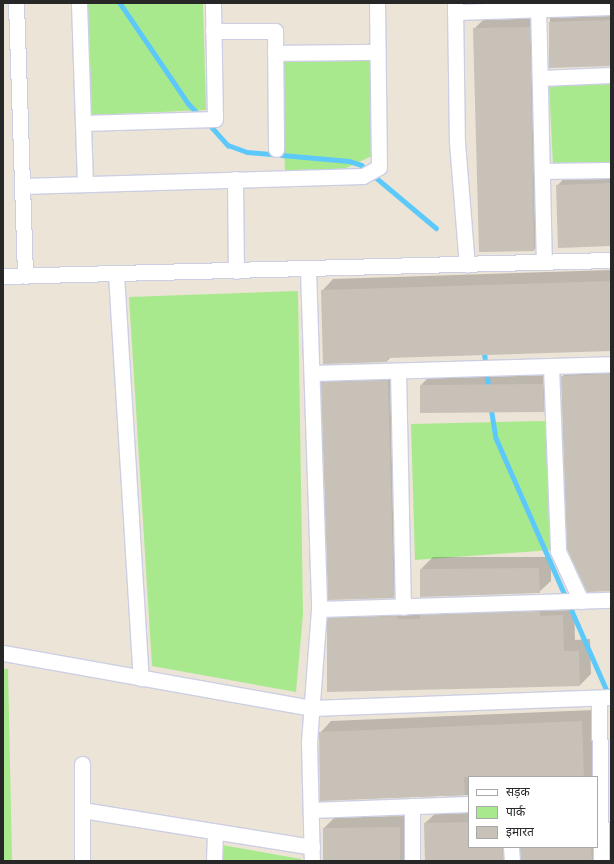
<!DOCTYPE html>
<meta charset="utf-8">
<style>
body{margin:0}
#map{position:relative;width:614px;height:864px;overflow:hidden;background:#ece4d7;font-family:"Nunito Sans","Noto Sans Devanagari",sans-serif}
div>[style]{position:absolute}
.green>*{inset:0;background:#a8e98d}
.shadow>*{inset:0;background:#0003}
.stream>*{height:4.5px;margin:-2.25px;padding:0 2.25px;transform-origin:2.25px;border-radius:2.25px;background:#5dc9fb}
.building>*{inset:0;background:#c7c1b7}
.roads{filter:drop-shadow(1px 0 #cccfe3) drop-shadow(-1px 0 #cccfe3) drop-shadow(0 1px #cccfe3) drop-shadow(0 -1px #cccfe3)}
.minor>*{height:15px;margin:-7.5px;padding:0 7.5px;transform-origin:7.5px;border-radius:7.5px;background:#fff}
span{translate:-50% -50%;white-space:nowrap;text-align:center;line-height:1.15;-webkit-text-stroke:3.5px #fff;paint-order:stroke}
.frame{position:absolute;inset:0;border:4px solid #272727;pointer-events:none}
.legend{position:absolute;left:468px;top:776px;width:130px;height:72px;box-sizing:border-box;background:#fff;border:1px solid #a9a9a9;margin:0;padding:5px 7px;list-style:none;font-size:12px;color:#272727}
.legend li{display:flex;align-items:center;gap:8px;height:20px}
.legend b{width:20px;border:1px solid #a9a9a9}
</style>
<div id="map">
<div class="green">
<i style="clip-path:polygon(88px 3px,203px 3px,206px 110px,92px 115px)"></i>
<i style="clip-path:polygon(370px 55px,372px 156px,344px 169px,285px 171px,280px 57px)"></i>
<i style="clip-path:polygon(611px 82px,611px 162px,553px 165px,549px 84px)"></i>
<i style="clip-path:polygon(298px 291px,303px 614px,296px 692px,152px 666px,129px 297px)"></i>
<i style="clip-path:polygon(545px 421px,551px 550px,415px 560px,411px 424px)"></i>
<i style="clip-path:polygon(3px 669px,8px 669px,12px 861px,3px 861px)"></i>
<i style="clip-path:polygon(222px 845px,301px 859px,301px 861px,222px 861px)"></i>
</div>
<div class="shadow">
<i style="clip-path:polygon(561px 7px,611px 10px,611px 65px,550px 67px,550px 18px)"></i>
<i style="clip-path:polygon(541px 16px,545px 238px,534px 250px,474px 29px,486px 17px)"></i>
<i style="clip-path:polygon(611px 172px,611px 245px,557px 186px,568px 174px)"></i>
<i style="clip-path:polygon(611px 270px,611px 350px,391px 357px,387px 361px,322px 291px,333px 279px)"></i>
<i style="clip-path:polygon(611px 364px,611px 591px,562px 377px,573px 365px)"></i>
<i style="clip-path:polygon(399px 369px,405px 585px,393px 597px,322px 382px,333px 371px)"></i>
<i style="clip-path:polygon(554px 373px,555px 400px,543px 411px,421px 385px,432px 374px)"></i>
<i style="clip-path:polygon(433px 557px,551px 557px,551px 581px,539px 592px,421px 596px,421px 569px)"></i>
<i style="clip-path:polygon(574px 604px,575px 640px,590px 639px,591px 674px,580px 685px,328px 618px,340px 607px)"></i>
<i style="clip-path:polygon(593px 710px,596px 777px,469px 777px,469px 795px,321px 800px,320px 733px,331px 721px)"></i>
<i style="clip-path:polygon(469px 811px,469px 847px,515px 847px,516px 854px,520px 857px,520px 847px,597px 847px,603px 861px,426px 861px,425px 823px,437px 812px)"></i>
<i style="clip-path:polygon(411px 816px,412px 861px,324px 861px,324px 828px,335px 817px)"></i>
</div>
<div class="stream">
<i style="left:120px;top:3px;width:121px;rotate:55.8deg"></i>
<i style="left:188px;top:103px;width:19px;rotate:47deg"></i>
<i style="left:208px;top:123px;width:30px;rotate:48deg"></i>
<i style="left:228px;top:145px;width:20px;rotate:20deg"></i>
<i style="left:247px;top:152px;width:102px;rotate:5deg"></i>
<i style="left:349px;top:161px;width:13px;rotate:18deg"></i>
<i style="left:361px;top:165px;width:98px;rotate:40deg"></i>
<i style="left:484px;top:349px;width:41px;rotate:83deg"></i>
<i style="left:491px;top:407px;width:31px;rotate:81deg"></i>
<i style="left:496px;top:438px;width:281px;rotate:66.3deg"></i>
</div>
<div class="building">
<i style="clip-path:polygon(611px 20px,611px 66px,549px 68px,549px 22px)"></i>
<i style="clip-path:polygon(530px 27px,534px 251px,479px 252px,473px 28px)"></i>
<i style="clip-path:polygon(611px 183px,611px 246px,558px 248px,556px 185px)"></i>
<i style="clip-path:polygon(611px 281px,611px 351px,387px 358px,387px 362px,323px 364px,321px 290px)"></i>
<i style="clip-path:polygon(611px 374px,611px 591px,587px 592px,567px 549px,561px 376px)"></i>
<i style="clip-path:polygon(388px 380px,394px 598px,328px 600px,321px 382px)"></i>
<i style="clip-path:polygon(543px 384px,544px 412px,420px 413px,420px 385px)"></i>
<i style="clip-path:polygon(539px 568px,540px 593px,420px 597px,420px 569px)"></i>
<i style="clip-path:polygon(540px 611px,540px 616px,563px 615px,564px 651px,579px 651px,580px 686px,327px 692px,327px 618px,397px 616px,397px 619px,420px 619px,420px 615px)"></i>
<i style="clip-path:polygon(582px 721px,584px 777px,464px 777px,465px 795px,320px 801px,319px 732px)"></i>
<i style="clip-path:polygon(469px 822px,469px 847px,502px 847px,503px 861px,425px 861px,424px 823px)"></i>
<i style="clip-path:polygon(400px 827px,400px 861px,323px 861px,323px 828px)"></i>
<i style="clip-path:polygon(520px 847px,591px 847px,592px 861px,521px 861px)"></i>
</div>
<div class="roads">
<div class="minor">
<i style="left:16px;top:3px;width:273px;rotate:88.1deg"></i>
<i style="left:79px;top:3px;width:181px;rotate:88.1deg"></i>
<i style="left:455px;top:3px;width:139px;rotate:89.2deg"></i>
<i style="left:457px;top:142px;width:123px;rotate:85.4deg"></i>
<i style="left:538px;top:3px;width:259px;rotate:88.7deg"></i>
<i style="left:455px;top:12px;width:156px;rotate:-1.8deg"></i>
<i style="left:213px;top:31px;width:62px"></i>
<i style="left:275px;top:31px;width:118px;rotate:89.5deg"></i>
<i style="left:275px;top:53px;width:102px;rotate:-0.6deg"></i>
<i style="left:540px;top:78px;width:71px;rotate:-2.4deg"></i>
<i style="left:83px;top:123px;width:132px;rotate:-1.7deg"></i>
<i style="left:215px;top:119px;width:116px;rotate:-91deg"></i>
<i style="left:542px;top:171px;width:69px;rotate:-0.8deg"></i>
<i style="left:235px;top:179px;width:92px;rotate:89.4deg"></i>
<i style="left:22px;top:186px;width:341px;rotate:-1.7deg"></i>
<i style="left:363px;top:176px;width:18px;rotate:-29deg"></i>
<i style="left:379px;top:167px;width:164px;rotate:-90.7deg"></i>
<i style="left:308px;top:270px;width:339px;rotate:88.1deg"></i>
<i style="left:319px;top:609px;width:133px;rotate:94.3deg"></i>
<i style="left:309px;top:742px;width:119px;rotate:88.6deg"></i>
<i style="left:116px;top:274px;width:405px;rotate:86.5deg"></i>
<i style="left:3px;top:276px;width:608px;rotate:-1.51deg"></i>
<i style="left:551px;top:366px;width:185px;rotate:87.8deg"></i>
<i style="left:558px;top:551px;width:55px;rotate:65.3deg"></i>
<i style="left:398px;top:371px;width:236px;rotate:88.8deg"></i>
<i style="left:312px;top:373px;width:299px;rotate:-1.7deg"></i>
<i style="left:319px;top:609px;width:292px;rotate:-1.8deg"></i>
<i style="left:3px;top:653px;width:314px;rotate:10.1deg"></i>
<i style="left:312px;top:708px;width:299px;rotate:-2.1deg"></i>
<i style="left:599px;top:698px;width:163px;rotate:89.3deg"></i>
<i style="left:82px;top:764px;width:97px;rotate:90deg"></i>
<i style="left:412px;top:806px;width:55px;rotate:90deg"></i>
<i style="left:82px;top:810px;width:233px;rotate:9.1deg"></i>
<i style="left:311px;top:810px;width:158px;rotate:-2.2deg"></i>
<i style="left:511px;top:847px;width:14px;rotate:86deg"></i>
<i style="left:214px;top:861px;width:29px;rotate:-88deg"></i>
</div>
</div>
<div class="frame"></div>
<ul class="legend">
<li><b style="height:5px;background:#fff"></b>सड़क</li>
<li><b style="height:11px;background:#a8e98d"></b>पार्क</li>
<li><b style="height:11px;background:#c7c1b7"></b>इमारत</li>
</ul>
</div>
